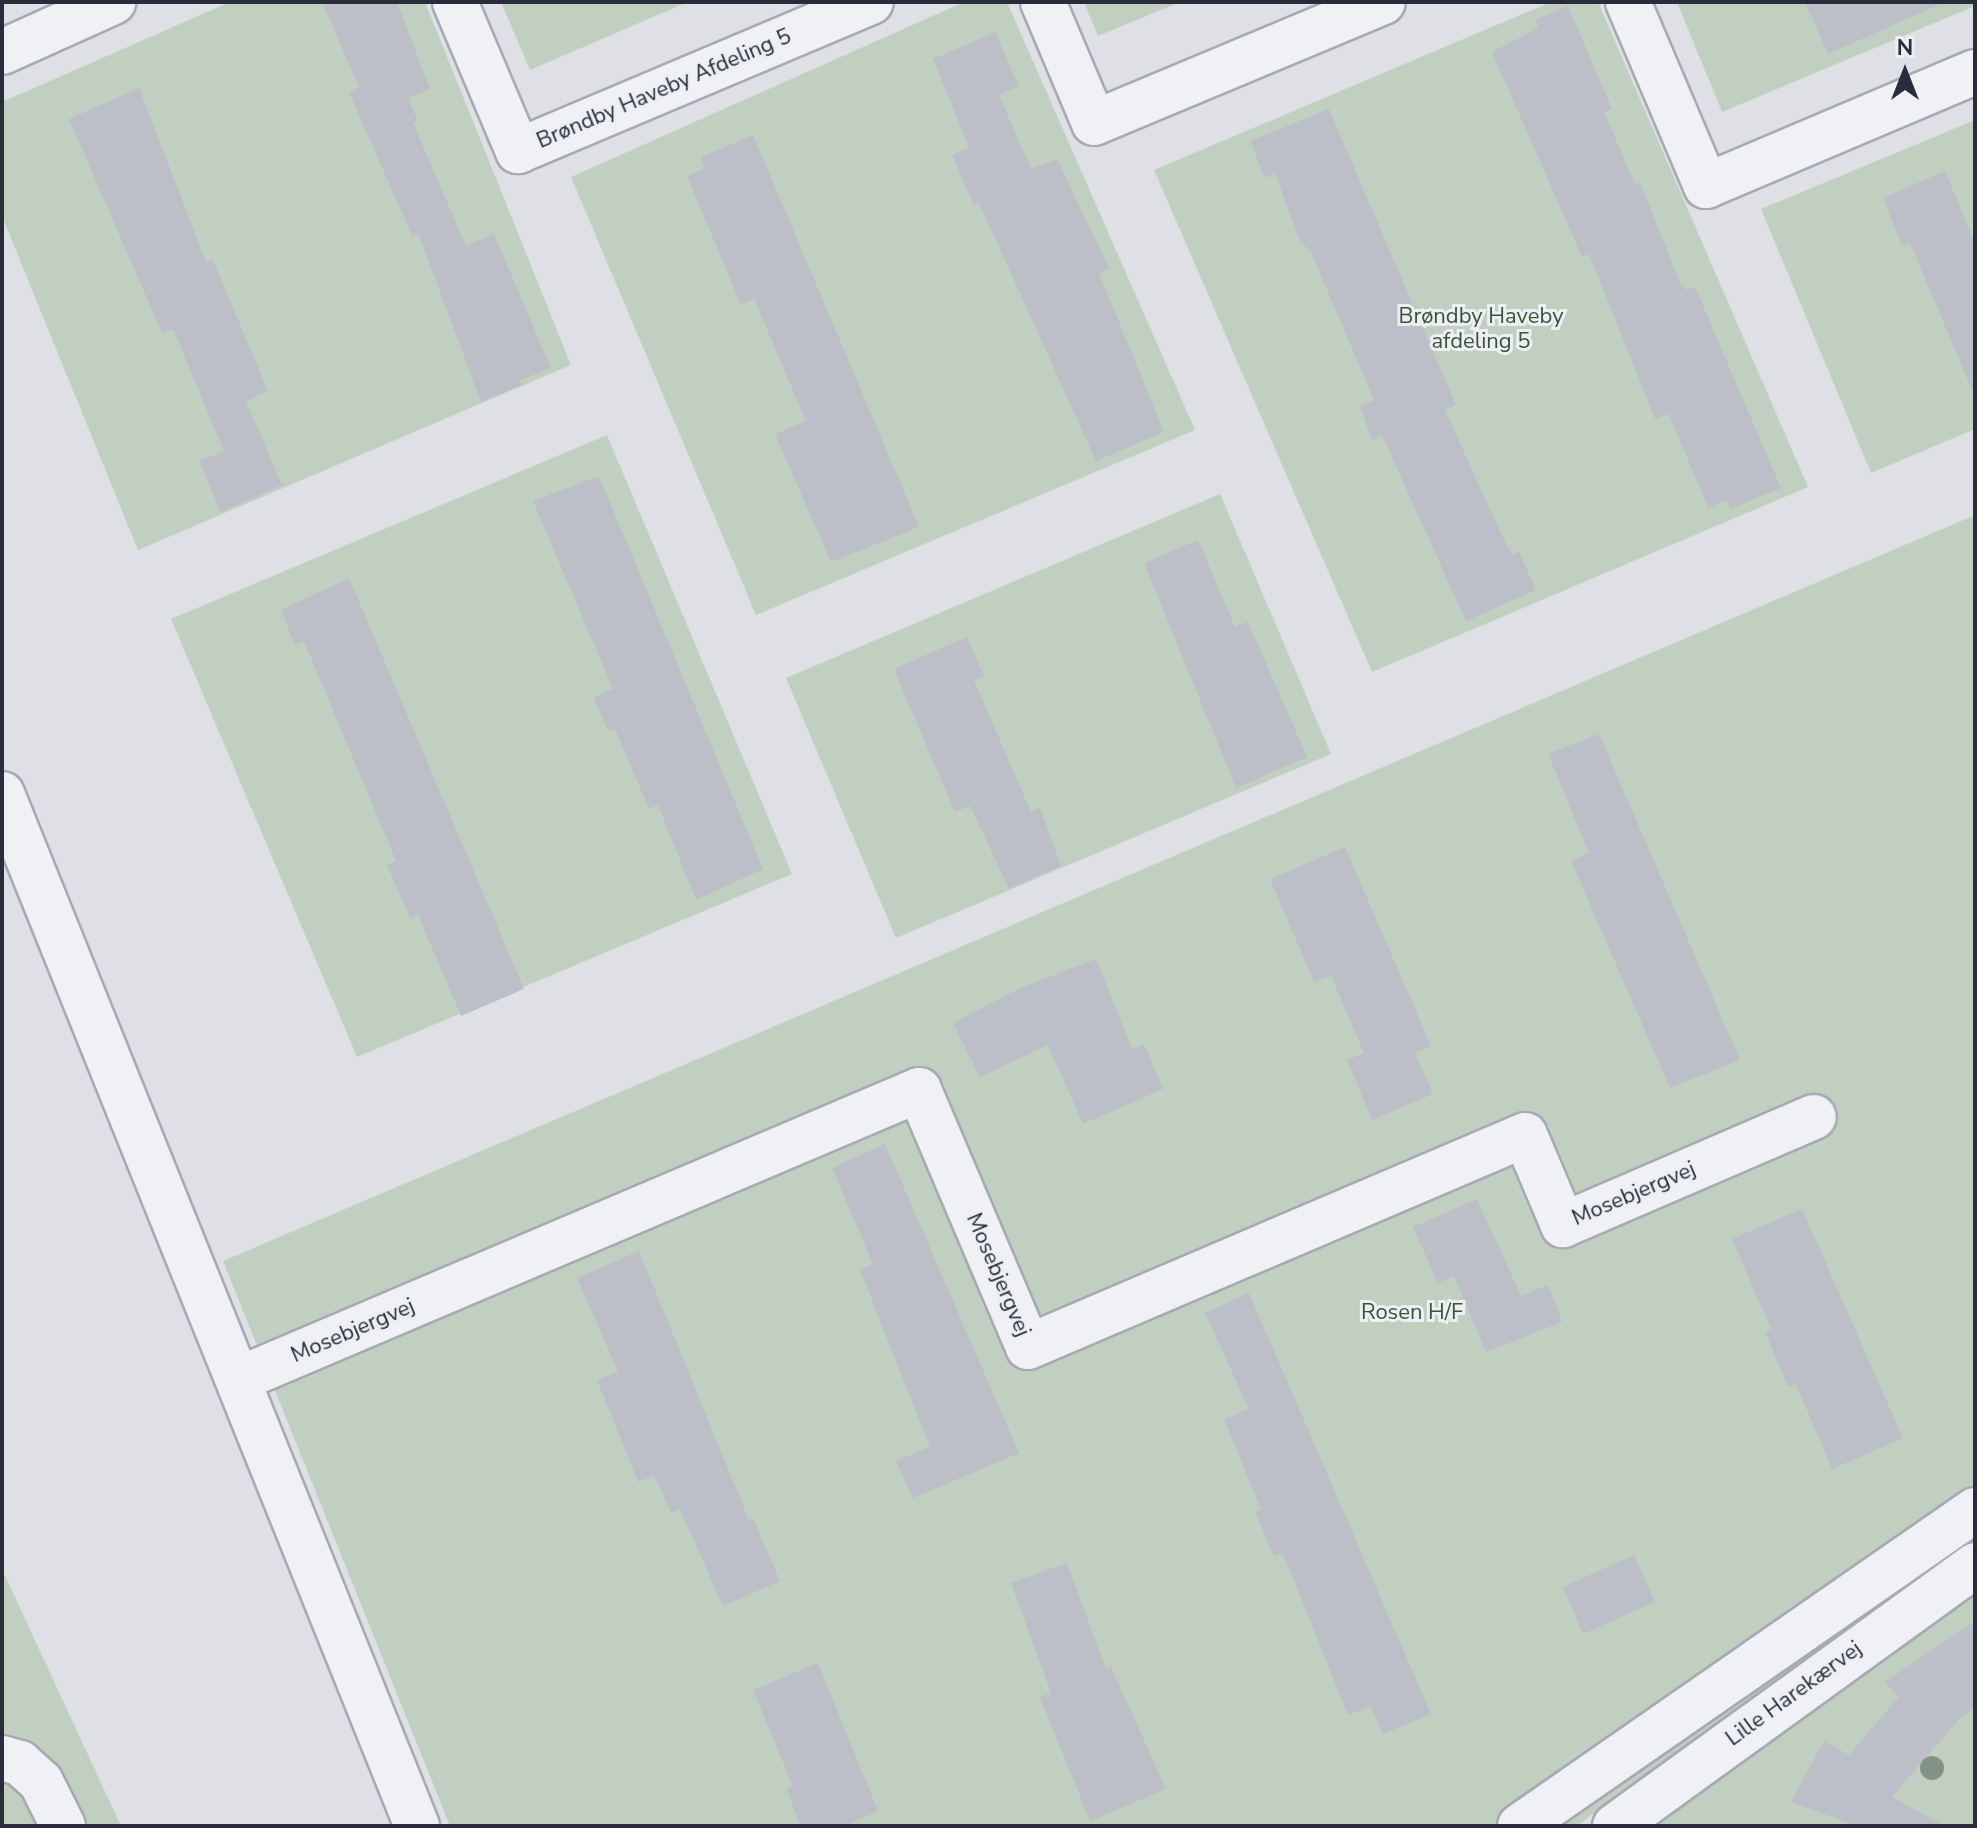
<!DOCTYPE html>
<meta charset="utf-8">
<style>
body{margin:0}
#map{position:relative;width:1977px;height:1828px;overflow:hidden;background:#dee0e6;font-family:"Nunito Sans",sans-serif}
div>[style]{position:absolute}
.green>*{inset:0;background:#c1cfc0}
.building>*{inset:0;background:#bcbec8}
.roads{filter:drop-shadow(2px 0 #a8aab3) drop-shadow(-2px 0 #a8aab3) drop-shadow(0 2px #a8aab3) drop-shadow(0 -2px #a8aab3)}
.minor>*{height:44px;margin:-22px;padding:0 22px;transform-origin:22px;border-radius:22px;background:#f0f1f5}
.trees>*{width:24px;height:24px;margin:-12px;border-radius:50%;background:#839486}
span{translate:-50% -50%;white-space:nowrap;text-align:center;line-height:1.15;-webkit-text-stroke:6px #edeff4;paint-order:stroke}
.street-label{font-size:22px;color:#292d3b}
.park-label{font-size:22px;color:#395538}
.frame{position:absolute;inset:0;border:4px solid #292d3b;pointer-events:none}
.north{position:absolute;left:1865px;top:32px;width:80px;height:80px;-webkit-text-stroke:6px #edeff4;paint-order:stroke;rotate:0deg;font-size:22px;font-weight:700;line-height:32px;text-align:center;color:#292d3b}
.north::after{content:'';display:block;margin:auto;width:28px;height:36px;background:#292d3b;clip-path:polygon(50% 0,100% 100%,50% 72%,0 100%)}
</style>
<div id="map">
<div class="green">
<i style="clip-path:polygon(230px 2px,425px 2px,571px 365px,138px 550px,2px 216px,2px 102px)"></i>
<i style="clip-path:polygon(501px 2px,688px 2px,530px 70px)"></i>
<i style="clip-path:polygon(964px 2px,1007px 2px,1195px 430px,756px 615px,571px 177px)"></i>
<i style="clip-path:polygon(1084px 2px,1180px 2px,1098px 36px)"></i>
<i style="clip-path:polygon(1551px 2px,1598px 2px,1808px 487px,1372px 672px,1154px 170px)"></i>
<i style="clip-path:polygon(1677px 2px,1975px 2px,1975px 6px,1722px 112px)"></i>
<i style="clip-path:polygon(1975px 120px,1975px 429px,1871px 473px,1761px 209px)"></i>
<i style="clip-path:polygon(607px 435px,792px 874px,357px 1057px,171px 619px)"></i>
<i style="clip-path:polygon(1220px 494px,1331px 754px,896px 938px,786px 678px)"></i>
<i style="clip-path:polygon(1975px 515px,1975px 1547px,1576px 1826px,450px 1826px,223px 1261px)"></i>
<i style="clip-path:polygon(1975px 1563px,1975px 1826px,1597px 1826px)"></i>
<i style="clip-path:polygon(2px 1569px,121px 1826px,2px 1826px)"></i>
</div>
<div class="building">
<i style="clip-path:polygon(322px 2px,397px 2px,430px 89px,408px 98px,418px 121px,413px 123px,466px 246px,494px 234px,551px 368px,520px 380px,522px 385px,481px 402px,418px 233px,412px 236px,349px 92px,359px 87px)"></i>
<i style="clip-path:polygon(1805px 2px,1945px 2px,1828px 54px)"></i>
<i style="clip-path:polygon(1568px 6px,1612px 109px,1604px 112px,1635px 184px,1640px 182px,1681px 285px,1687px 290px,1695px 287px,1781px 488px,1730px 509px,1727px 500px,1708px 508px,1669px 414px,1655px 419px,1589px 254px,1582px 257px,1492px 52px,1539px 28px,1535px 20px)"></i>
<i style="clip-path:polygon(995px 32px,1019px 86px,999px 95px,1031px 169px,1057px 159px,1109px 268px,1099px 273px,1164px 432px,1096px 461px,979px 203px,974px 205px,952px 155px,969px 147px,933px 59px)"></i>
<i style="clip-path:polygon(139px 88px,206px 262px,213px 260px,268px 391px,246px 401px,282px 485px,221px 512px,199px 461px,224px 451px,173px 329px,162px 333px,69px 119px)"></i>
<i style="clip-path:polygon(1329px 109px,1456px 405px,1445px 410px,1502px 536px,1512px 555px,1519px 552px,1536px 590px,1466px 621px,1382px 435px,1372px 440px,1360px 407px,1374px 400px,1311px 252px,1300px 241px,1275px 173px,1265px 178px,1250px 141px)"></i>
<i style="clip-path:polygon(753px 135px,919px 527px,831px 562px,775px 434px,806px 421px,754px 299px,741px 305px,687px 176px,705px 168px,701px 157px)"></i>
<i style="clip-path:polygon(1945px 171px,1975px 243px,1975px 397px,1910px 243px,1902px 246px,1883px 198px)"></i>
<i style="clip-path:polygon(599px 476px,763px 869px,696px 900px,658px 805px,649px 809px,615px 729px,608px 732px,594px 697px,613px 689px,533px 501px)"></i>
<i style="clip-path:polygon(1198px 540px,1235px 627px,1248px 622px,1307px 757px,1236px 788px,1144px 563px)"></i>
<i style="clip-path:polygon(349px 578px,524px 989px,461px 1016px,418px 915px,410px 918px,387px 865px,396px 861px,304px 641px,295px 645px,281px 610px)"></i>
<i style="clip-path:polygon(967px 637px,984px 676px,974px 680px,1031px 812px,1040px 808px,1061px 866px,1009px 888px,970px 806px,955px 812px,895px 672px,896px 668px)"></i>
<i style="clip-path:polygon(1599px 734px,1740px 1060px,1670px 1088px,1571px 861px,1589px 853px,1548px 754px)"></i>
<i style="clip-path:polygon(1345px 847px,1431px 1046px,1415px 1053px,1433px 1094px,1372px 1120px,1347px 1060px,1364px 1053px,1331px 976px,1314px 982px,1270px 879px)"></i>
<i style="clip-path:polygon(1096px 959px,1132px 1049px,1144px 1044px,1163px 1089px,1083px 1124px,1048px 1045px,980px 1077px,953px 1023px,1020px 988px)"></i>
<i style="clip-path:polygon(885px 1144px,1019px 1453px,913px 1498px,896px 1461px,930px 1447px,860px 1270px,873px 1264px,832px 1168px)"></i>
<i style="clip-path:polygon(1477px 1199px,1521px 1296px,1548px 1285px,1562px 1322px,1486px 1352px,1454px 1276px,1438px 1283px,1413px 1227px)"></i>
<i style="clip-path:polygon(1802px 1209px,1903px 1438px,1832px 1469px,1796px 1384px,1788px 1387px,1765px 1332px,1771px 1329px,1732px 1239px)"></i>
<i style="clip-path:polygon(639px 1251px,749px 1520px,753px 1518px,780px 1581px,723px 1606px,680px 1509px,671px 1513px,654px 1475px,638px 1482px,597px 1380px,618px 1371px,577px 1278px)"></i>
<i style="clip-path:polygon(1249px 1293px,1431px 1714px,1383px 1734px,1371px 1706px,1348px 1715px,1283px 1553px,1274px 1556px,1255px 1512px,1261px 1510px,1224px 1419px,1249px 1409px,1205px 1313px)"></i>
<i style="clip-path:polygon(1634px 1555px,1655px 1602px,1583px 1634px,1563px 1587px)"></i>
<i style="clip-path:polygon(1067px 1563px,1106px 1669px,1111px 1667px,1166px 1789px,1090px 1821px,1040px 1697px,1051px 1693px,1011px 1583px)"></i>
<i style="clip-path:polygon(1975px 1621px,1975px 1708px,1961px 1717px,1892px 1797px,1945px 1826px,1858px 1826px,1791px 1802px,1824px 1741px,1849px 1755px,1899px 1697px,1885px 1682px)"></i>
<i style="clip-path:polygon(818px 1663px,878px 1811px,844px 1826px,801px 1826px,786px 1789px,793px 1786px,753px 1690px)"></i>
</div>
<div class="roads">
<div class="minor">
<i style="left:455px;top:2px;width:162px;rotate:67.1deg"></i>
<i style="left:518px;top:151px;width:383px;rotate:-22.9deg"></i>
<i style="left:1043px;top:2px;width:131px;rotate:67.1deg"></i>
<i style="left:1094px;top:123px;width:313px;rotate:-22.7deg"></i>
<i style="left:1628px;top:2px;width:200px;rotate:67deg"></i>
<i style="left:1706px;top:186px;width:292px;rotate:-23deg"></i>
<i style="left:2px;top:52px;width:122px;rotate:-24.2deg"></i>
<i style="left:2px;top:794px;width:1112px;rotate:68.09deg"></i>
<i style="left:239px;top:1379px;width:739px;rotate:-23.03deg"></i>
<i style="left:919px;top:1090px;width:279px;rotate:67deg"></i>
<i style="left:1028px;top:1347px;width:540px;rotate:-23.1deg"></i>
<i style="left:1525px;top:1135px;width:98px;rotate:67.1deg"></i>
<i style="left:1563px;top:1225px;width:273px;rotate:-23.3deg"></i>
<i style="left:2px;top:1758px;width:19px;rotate:16deg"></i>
<i style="left:20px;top:1763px;width:28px;rotate:42deg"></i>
<i style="left:41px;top:1782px;width:49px;rotate:63.4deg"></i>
<i style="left:1520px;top:1826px;width:554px;rotate:-34.78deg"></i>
<i style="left:1615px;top:1826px;width:445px;rotate:-35.9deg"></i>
</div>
</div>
<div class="trees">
<i style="left:1932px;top:1768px"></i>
</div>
<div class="street-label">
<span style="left:664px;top:89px;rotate:-23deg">Brøndby Haveby Afdeling 5</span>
<span style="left:1634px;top:1194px;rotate:-23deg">Mosebjergvej</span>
<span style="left:998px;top:1275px;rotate:67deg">Mosebjergvej</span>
<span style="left:353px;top:1331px;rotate:-23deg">Mosebjergvej</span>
<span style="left:1794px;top:1694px;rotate:-36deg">Lille Harekærvej</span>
</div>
<div class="park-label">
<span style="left:1481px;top:329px">Brøndby Haveby<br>afdeling 5</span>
<span style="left:1412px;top:1313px">Rosen H/F</span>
</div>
<div class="frame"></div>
<div class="north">N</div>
</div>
